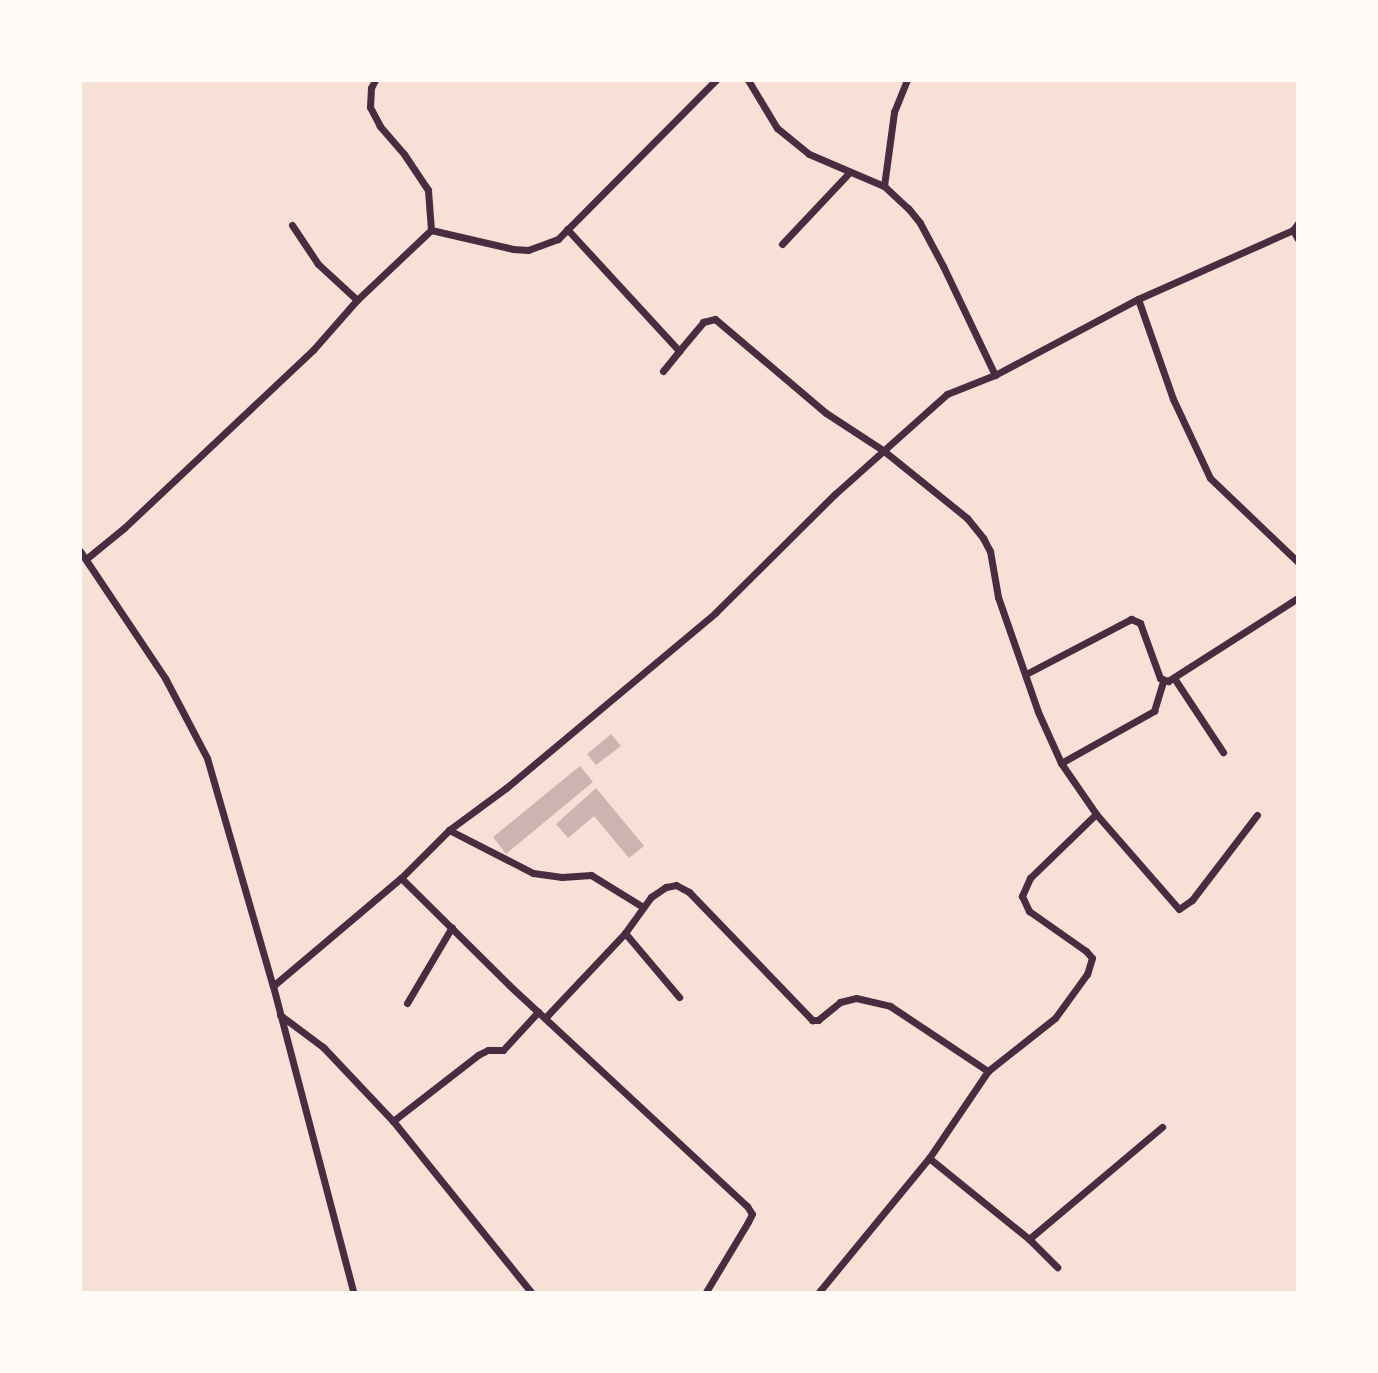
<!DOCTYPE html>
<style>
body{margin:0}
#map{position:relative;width:1378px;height:1373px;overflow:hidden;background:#f7e1d7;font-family:Bitter,serif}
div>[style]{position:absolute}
.building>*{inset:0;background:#ccb4b1}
.minor>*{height:7px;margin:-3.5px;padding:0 3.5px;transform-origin:3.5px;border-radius:3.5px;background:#4a2c40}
span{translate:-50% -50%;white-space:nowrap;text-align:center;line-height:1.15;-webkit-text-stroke:5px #fffaf5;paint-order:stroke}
.frame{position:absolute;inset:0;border:82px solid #fffaf5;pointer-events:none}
</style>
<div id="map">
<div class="building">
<i style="clip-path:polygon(611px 734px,621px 746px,596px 765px,587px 754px)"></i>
<i style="clip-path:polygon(580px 766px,593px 782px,506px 854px,493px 837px)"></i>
<i style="clip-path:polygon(596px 788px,644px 846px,629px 858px,594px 816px,568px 838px,556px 824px)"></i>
</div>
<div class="minor">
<i style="left:748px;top:80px;width:56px;rotate:58.9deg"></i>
<i style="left:777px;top:128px;width:41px;rotate:39.1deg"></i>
<i style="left:809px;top:154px;width:82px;rotate:23.1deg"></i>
<i style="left:884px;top:186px;width:33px;rotate:43deg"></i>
<i style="left:908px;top:208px;width:19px;rotate:51deg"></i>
<i style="left:920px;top:223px;width:49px;rotate:61.9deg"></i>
<i style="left:943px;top:266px;width:121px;rotate:64.5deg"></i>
<i style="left:884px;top:186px;width:75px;rotate:-82.3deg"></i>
<i style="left:894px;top:112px;width:35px;rotate:-68deg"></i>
<i style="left:292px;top:225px;width:47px;rotate:56.3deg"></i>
<i style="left:318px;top:264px;width:53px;rotate:42.7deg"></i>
<i style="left:567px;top:229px;width:166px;rotate:47.4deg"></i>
<i style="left:679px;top:351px;width:38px;rotate:-50deg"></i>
<i style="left:703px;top:322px;width:12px;rotate:-14deg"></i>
<i style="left:715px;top:319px;width:145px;rotate:40.3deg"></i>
<i style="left:826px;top:413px;width:69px;rotate:33.2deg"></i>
<i style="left:884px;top:451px;width:107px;rotate:38.9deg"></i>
<i style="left:967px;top:518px;width:26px;rotate:51deg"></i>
<i style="left:983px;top:538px;width:15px;rotate:62deg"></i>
<i style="left:990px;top:551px;width:47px;rotate:80.1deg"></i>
<i style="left:998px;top:597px;width:122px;rotate:70.8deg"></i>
<i style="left:1038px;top:712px;width:56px;rotate:65.7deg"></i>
<i style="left:1061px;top:763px;width:62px;rotate:55.5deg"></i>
<i style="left:1096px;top:814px;width:92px;rotate:135.9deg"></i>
<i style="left:1030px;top:878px;width:20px;rotate:114deg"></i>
<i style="left:1022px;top:896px;width:17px;rotate:65deg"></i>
<i style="left:1029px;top:911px;width:70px;rotate:35.1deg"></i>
<i style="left:1086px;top:951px;width:9px;rotate:49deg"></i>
<i style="left:1092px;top:958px;width:17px;rotate:107deg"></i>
<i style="left:1087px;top:974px;width:54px;rotate:126deg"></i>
<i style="left:1055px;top:1018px;width:85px;rotate:141.7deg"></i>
<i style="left:988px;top:1071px;width:105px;rotate:124.1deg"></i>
<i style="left:929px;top:1158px;width:173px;rotate:129.4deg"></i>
<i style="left:431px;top:230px;width:84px;rotate:13deg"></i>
<i style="left:513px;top:249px;width:15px;rotate:4deg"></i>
<i style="left:528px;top:250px;width:32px;rotate:-20deg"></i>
<i style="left:558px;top:239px;width:224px;rotate:-45.2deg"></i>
<i style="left:1293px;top:230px;width:10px;rotate:61deg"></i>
<i style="left:782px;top:244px;width:98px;rotate:-46.7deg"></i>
<i style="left:1138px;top:299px;width:106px;rotate:70.7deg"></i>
<i style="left:1173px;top:399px;width:87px;rotate:64.9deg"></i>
<i style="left:1210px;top:478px;width:122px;rotate:43.7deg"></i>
<i style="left:663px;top:371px;width:26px;rotate:-51deg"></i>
<i style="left:80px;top:551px;width:153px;rotate:56.2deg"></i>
<i style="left:165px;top:678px;width:90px;rotate:62.3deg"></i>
<i style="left:207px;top:758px;width:237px;rotate:73.9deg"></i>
<i style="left:273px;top:986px;width:316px;rotate:75.3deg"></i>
<i style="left:86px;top:559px;width:49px;rotate:-39.2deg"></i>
<i style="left:124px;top:528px;width:260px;rotate:-43.3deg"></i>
<i style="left:313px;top:350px;width:67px;rotate:-48.7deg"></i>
<i style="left:357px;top:300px;width:102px;rotate:-43.4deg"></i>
<i style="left:431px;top:230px;width:40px;rotate:-94.3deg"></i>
<i style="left:428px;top:190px;width:43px;rotate:-123.7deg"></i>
<i style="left:404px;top:154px;width:37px;rotate:-131deg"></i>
<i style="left:380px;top:126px;width:21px;rotate:-118deg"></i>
<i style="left:370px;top:107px;width:19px;rotate:-87deg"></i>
<i style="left:371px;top:88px;width:9px;rotate:-63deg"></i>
<i style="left:1026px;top:674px;width:119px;rotate:-27.6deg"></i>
<i style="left:1131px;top:619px;width:10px;rotate:24deg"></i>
<i style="left:1140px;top:623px;width:59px;rotate:70deg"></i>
<i style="left:1160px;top:678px;width:9px;rotate:21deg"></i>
<i style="left:1168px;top:681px;width:154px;rotate:-32.6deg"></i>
<i style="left:1174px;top:678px;width:89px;rotate:56.5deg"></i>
<i style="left:1061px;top:763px;width:107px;rotate:-29.2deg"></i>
<i style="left:1154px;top:711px;width:31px;rotate:-73deg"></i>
<i style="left:1096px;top:814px;width:126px;rotate:48.9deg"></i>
<i style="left:1179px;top:909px;width:16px;rotate:-35deg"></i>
<i style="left:1192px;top:900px;width:107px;rotate:-52.6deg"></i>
<i style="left:449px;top:830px;width:94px;rotate:27.1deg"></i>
<i style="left:533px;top:873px;width:29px;rotate:8deg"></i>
<i style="left:562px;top:877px;width:29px;rotate:-4deg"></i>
<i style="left:591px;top:875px;width:61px;rotate:31.6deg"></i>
<i style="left:401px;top:878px;width:152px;rotate:44.7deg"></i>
<i style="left:509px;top:985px;width:325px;rotate:42.9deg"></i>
<i style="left:747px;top:1206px;width:9px;rotate:58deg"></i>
<i style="left:752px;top:1214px;width:9px;rotate:117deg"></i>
<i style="left:748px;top:1222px;width:82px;rotate:121deg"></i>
<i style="left:625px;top:933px;width:84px;rotate:49.8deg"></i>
<i style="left:273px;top:986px;width:167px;rotate:-40.2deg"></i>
<i style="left:401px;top:878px;width:68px;rotate:-45deg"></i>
<i style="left:449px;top:830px;width:71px;rotate:-36.4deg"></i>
<i style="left:506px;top:788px;width:273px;rotate:-39.9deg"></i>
<i style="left:715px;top:613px;width:169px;rotate:-44.8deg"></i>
<i style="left:835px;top:494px;width:150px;rotate:-41.8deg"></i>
<i style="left:947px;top:394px;width:52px;rotate:-21.6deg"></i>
<i style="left:995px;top:375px;width:162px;rotate:-28deg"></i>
<i style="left:1138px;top:299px;width:170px;rotate:-24deg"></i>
<i style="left:1293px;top:230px;width:9px;rotate:-54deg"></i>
<i style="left:407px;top:1003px;width:88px;rotate:-59.4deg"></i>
<i style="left:280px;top:1015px;width:54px;rotate:36.7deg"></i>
<i style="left:323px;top:1047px;width:102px;rotate:46.6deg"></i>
<i style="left:545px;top:1018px;width:117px;rotate:-46.7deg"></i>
<i style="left:625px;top:933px;width:44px;rotate:-54.2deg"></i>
<i style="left:651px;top:897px;width:18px;rotate:-34deg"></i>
<i style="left:666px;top:887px;width:10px;rotate:-11deg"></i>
<i style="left:676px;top:885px;width:15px;rotate:28deg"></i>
<i style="left:689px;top:892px;width:178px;rotate:46.1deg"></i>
<i style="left:812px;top:1020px;width:6px"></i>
<i style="left:818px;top:1020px;width:28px;rotate:-39deg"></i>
<i style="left:840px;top:1002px;width:16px;rotate:-14deg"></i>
<i style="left:856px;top:998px;width:35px;rotate:13deg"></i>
<i style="left:890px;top:1006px;width:118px;rotate:33.6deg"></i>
<i style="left:929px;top:1158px;width:129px;rotate:39deg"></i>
<i style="left:1029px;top:1239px;width:40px;rotate:45deg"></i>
<i style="left:1029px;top:1239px;width:174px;rotate:-40.1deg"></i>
<i style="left:531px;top:1292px;width:220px;rotate:-128.9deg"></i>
<i style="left:393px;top:1121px;width:108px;rotate:-37.8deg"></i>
<i style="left:478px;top:1055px;width:11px;rotate:-27deg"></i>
<i style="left:488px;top:1050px;width:15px"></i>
<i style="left:503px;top:1050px;width:52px;rotate:-47.4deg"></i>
</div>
<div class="frame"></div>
</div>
